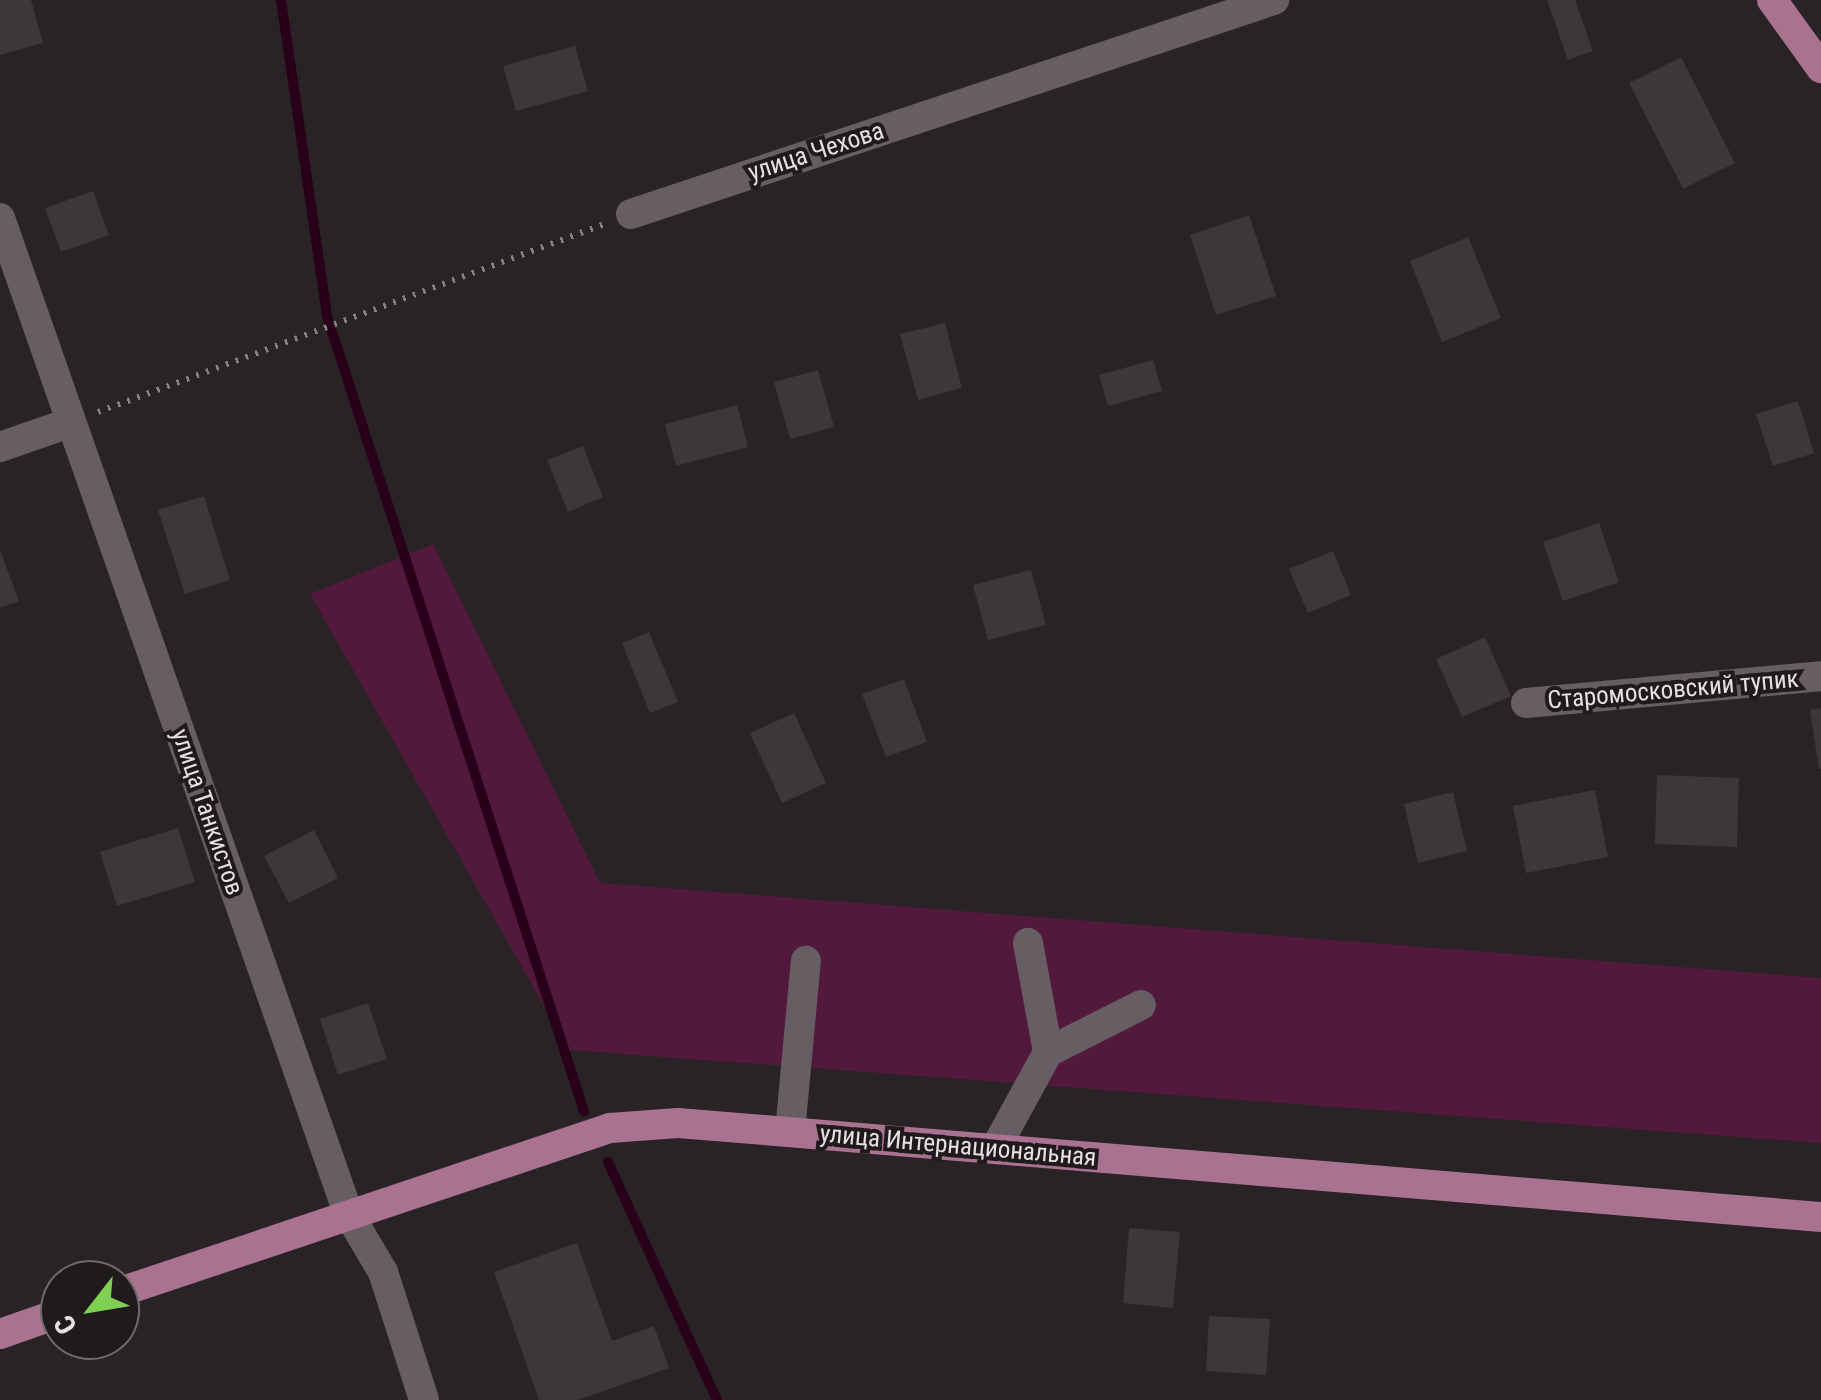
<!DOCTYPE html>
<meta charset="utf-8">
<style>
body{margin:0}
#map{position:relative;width:1821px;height:1400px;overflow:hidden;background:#292326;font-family:"Roboto Condensed",sans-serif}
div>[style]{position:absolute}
.green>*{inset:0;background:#52193c}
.stream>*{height:10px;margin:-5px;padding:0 5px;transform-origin:5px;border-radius:5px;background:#280019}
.building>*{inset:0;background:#3d363a}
.path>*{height:6px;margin-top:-3px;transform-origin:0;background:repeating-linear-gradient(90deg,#878285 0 2.5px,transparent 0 10.5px)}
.minor>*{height:30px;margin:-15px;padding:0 15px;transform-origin:15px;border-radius:15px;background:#665e62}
.major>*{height:30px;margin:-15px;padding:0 15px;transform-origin:15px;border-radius:15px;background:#aa7291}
span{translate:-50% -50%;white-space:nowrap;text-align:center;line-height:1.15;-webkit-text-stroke:8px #201a1d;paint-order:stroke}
.street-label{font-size:25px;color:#e5e1e3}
.north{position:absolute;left:40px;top:1260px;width:100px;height:100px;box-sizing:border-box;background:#201a1d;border:2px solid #6f6a6c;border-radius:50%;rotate:239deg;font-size:28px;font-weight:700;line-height:40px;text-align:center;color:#e5e1e3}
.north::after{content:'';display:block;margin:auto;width:35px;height:45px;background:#7ed053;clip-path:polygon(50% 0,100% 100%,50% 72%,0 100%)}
</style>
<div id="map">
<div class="green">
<i style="clip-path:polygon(433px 544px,600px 883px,1821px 978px,1821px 1143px,569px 1050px,310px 594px)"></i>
</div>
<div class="stream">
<i style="left:281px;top:0;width:319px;rotate:81.7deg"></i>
<i style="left:327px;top:316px;width:836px;rotate:72.09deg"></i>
<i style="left:608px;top:1162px;width:262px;rotate:65.4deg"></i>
</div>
<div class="building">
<i style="clip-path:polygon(0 0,31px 0,43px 43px,0 55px)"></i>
<i style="clip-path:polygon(1547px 0,1575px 0,1593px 51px,1568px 60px)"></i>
<i style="clip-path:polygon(575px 46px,588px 91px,516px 111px,503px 66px)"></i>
<i style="clip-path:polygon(1681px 57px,1735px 163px,1683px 189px,1629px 83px)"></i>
<i style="clip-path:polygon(93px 191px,109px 235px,61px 252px,45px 208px)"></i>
<i style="clip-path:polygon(1249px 215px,1276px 296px,1216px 315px,1190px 235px)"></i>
<i style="clip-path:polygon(1468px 237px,1501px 318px,1442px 342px,1410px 261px)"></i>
<i style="clip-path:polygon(945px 323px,962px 388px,918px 400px,900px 334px)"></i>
<i style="clip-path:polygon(1153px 360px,1162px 391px,1108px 406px,1099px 375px)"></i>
<i style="clip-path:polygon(818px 370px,834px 427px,790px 439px,774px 382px)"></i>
<i style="clip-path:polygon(1798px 401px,1814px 453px,1773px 466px,1756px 414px)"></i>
<i style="clip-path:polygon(737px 405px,748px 447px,676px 466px,665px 424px)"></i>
<i style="clip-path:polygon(583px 446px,603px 497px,568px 512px,547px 460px)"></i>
<i style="clip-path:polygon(204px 496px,230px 580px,185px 594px,158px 510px)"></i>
<i style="clip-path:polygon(1599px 523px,1619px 582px,1563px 601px,1543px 542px)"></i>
<i style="clip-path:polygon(0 550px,19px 601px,0 608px)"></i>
<i style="clip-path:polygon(1333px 551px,1351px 595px,1308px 613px,1289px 569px)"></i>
<i style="clip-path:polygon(1031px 570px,1046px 625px,988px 640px,973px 585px)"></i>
<i style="clip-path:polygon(649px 632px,678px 702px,650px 713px,622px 643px)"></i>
<i style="clip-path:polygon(1485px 637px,1511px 696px,1462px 717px,1436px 659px)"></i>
<i style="clip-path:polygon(904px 679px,927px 742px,886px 757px,862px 694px)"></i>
<i style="clip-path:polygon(1821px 708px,1821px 769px,1819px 769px,1810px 710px)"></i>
<i style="clip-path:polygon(794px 713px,826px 783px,782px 803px,750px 733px)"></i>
<i style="clip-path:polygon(1657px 775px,1739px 778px,1737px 847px,1655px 844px)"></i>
<i style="clip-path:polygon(1595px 790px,1608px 857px,1526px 873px,1513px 806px)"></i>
<i style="clip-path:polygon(1453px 792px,1467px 851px,1418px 863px,1404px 804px)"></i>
<i style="clip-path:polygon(178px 828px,195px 882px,117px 906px,100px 852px)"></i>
<i style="clip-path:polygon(314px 830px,338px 878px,289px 903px,264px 856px)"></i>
<i style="clip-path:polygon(368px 1003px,387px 1059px,338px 1075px,320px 1019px)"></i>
<i style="clip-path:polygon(1129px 1228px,1180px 1232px,1173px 1308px,1123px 1303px)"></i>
<i style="clip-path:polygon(577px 1243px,612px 1341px,654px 1326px,669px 1368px,578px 1400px,539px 1400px,494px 1272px)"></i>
<i style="clip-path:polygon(1209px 1316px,1270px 1319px,1266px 1375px,1206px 1371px)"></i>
</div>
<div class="path">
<i style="left:98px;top:412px;width:538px;rotate:-20.36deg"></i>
</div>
<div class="minor">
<i style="left:631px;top:214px;width:678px;rotate:-18.41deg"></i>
<i style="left:0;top:218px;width:1054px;rotate:70.72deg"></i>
<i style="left:348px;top:1213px;width:69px;rotate:59.3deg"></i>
<i style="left:383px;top:1272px;width:134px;rotate:72.2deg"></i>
<i style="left:0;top:447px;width:73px;rotate:-19.2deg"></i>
<i style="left:1526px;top:703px;width:296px;rotate:-5.2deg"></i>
<i style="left:1048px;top:1052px;width:104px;rotate:-26.8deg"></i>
<i style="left:790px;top:1132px;width:172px;rotate:-84.7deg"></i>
<i style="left:995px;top:1149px;width:111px;rotate:-61.3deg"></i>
<i style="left:1048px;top:1052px;width:111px;rotate:-100.4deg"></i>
</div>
<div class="major">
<i style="left:1772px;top:0;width:84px;rotate:54.2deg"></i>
<i style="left:120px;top:1292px;width:517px;rotate:-18.51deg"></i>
<i style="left:610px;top:1128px;width:68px;rotate:-4.2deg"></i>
<i style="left:678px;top:1123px;width:1147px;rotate:4.7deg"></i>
<i style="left:0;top:1334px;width:64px;rotate:-19.3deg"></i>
</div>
<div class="street-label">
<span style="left:816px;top:152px;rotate:-18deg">улица Чехова</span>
<span style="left:1673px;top:690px;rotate:-5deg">Старомосковский тупик</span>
<span style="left:207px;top:812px;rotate:71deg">улица Танкистов</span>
<span style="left:958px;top:1146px;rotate:5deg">улица Интернациональная</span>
</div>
<div class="north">С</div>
</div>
